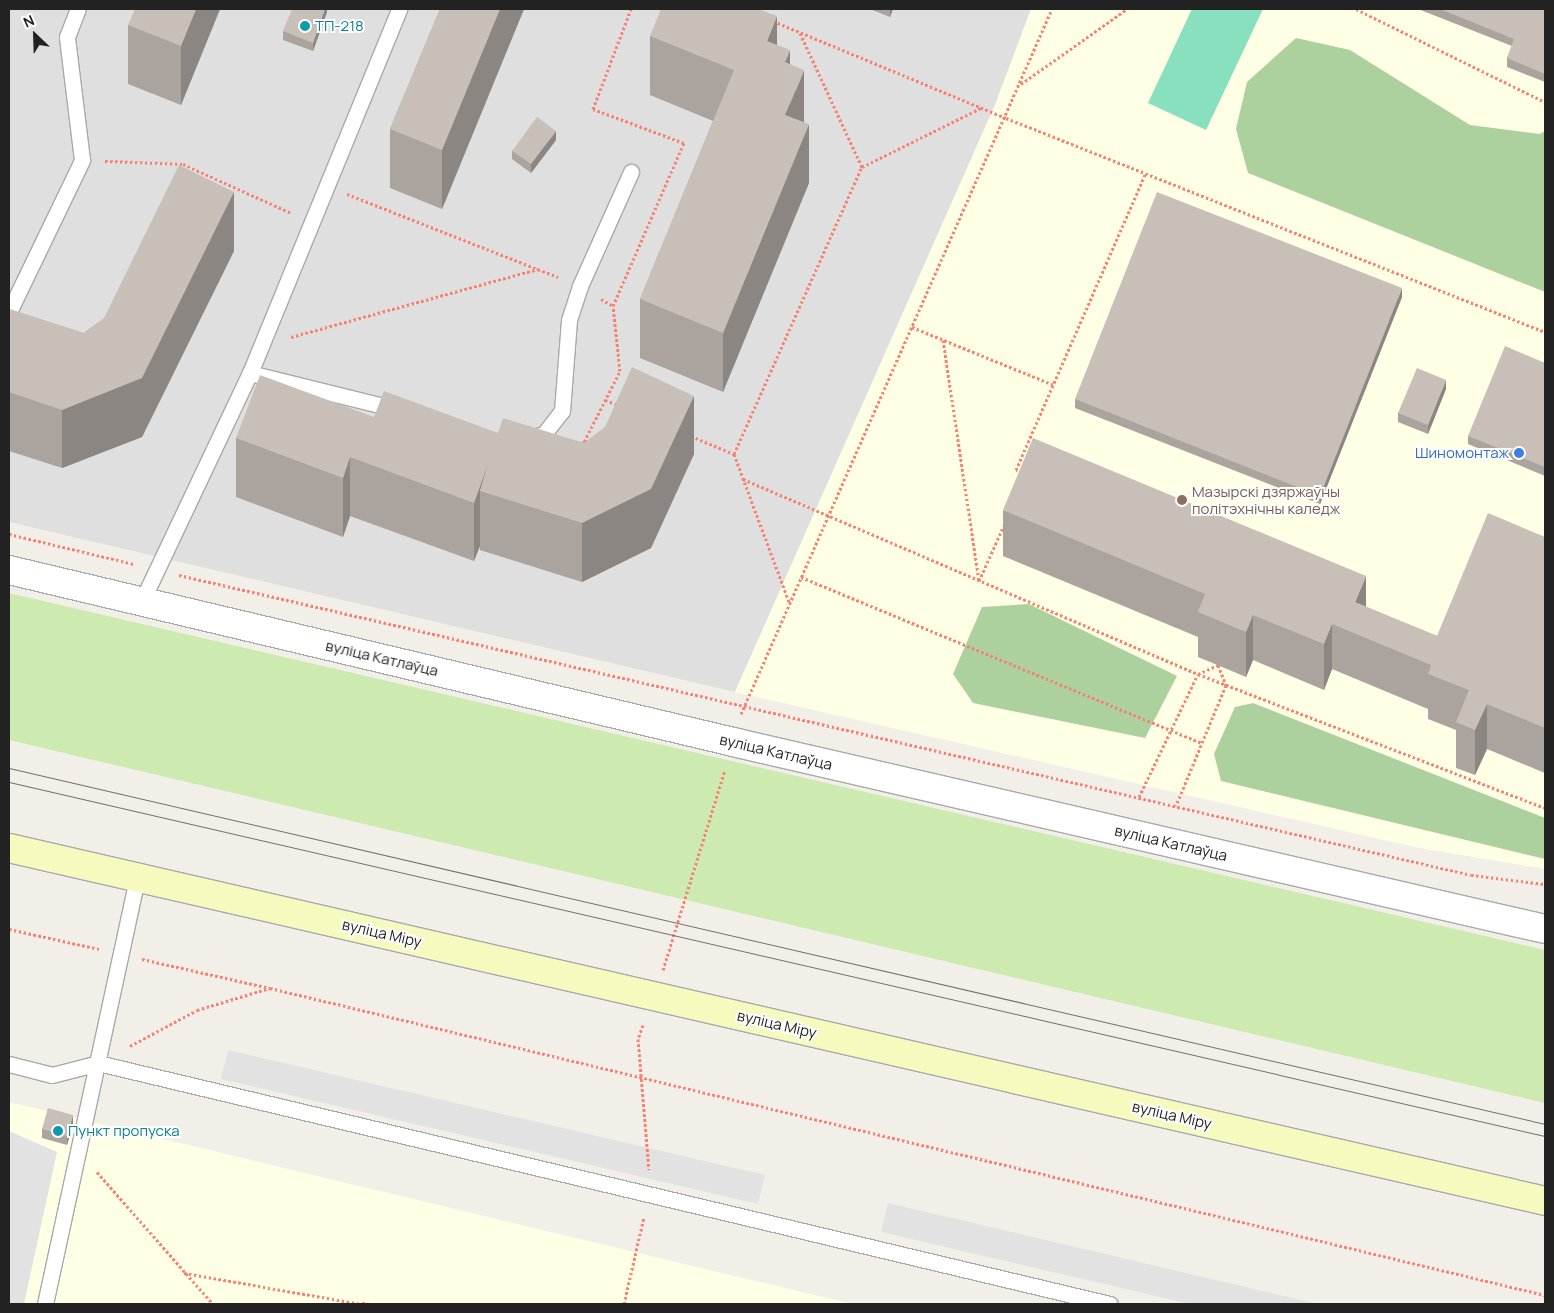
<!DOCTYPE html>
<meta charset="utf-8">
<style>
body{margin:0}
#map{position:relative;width:1554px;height:1313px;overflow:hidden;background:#f2efe9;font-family:Manrope,sans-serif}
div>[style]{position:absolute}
.residential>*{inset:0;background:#e0dfdf}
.education>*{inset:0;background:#ffffe5}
.grass>*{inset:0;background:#cdebb0}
.forest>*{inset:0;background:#add19e}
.pitch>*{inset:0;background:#88e0be}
.parking>*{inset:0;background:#e2e2e2}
.path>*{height:3px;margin-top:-1.5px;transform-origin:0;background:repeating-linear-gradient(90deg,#fa8072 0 2.5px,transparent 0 5px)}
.roads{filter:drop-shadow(1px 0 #a9a9a9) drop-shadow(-1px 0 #a9a9a9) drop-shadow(0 1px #a9a9a9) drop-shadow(0 -1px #a9a9a9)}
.service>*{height:15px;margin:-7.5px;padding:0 7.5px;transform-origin:7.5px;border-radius:7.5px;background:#fff}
.minor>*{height:28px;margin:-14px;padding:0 14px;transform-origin:14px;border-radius:14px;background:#fff}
.secondary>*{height:28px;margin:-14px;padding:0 14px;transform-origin:14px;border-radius:14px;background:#f7fabf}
.tram>*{height:1px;margin:-0.5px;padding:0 0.5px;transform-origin:0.5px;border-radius:0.5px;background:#707070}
.wall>*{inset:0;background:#aba49e}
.shaded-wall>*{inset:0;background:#8b8681}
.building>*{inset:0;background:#c7bfb8}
.dots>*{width:14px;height:14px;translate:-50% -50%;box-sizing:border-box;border:2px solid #fff;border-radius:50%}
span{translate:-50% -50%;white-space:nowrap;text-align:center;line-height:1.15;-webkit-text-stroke:4px #fff;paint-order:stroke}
.culture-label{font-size:15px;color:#0d838f}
.left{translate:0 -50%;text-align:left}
.shop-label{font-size:15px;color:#366cbe}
.right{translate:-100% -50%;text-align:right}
.education-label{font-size:15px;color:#785e54}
.street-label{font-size:15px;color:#222}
.frame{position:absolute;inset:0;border:10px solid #222;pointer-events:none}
.north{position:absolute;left:10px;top:10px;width:50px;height:50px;-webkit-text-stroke:4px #fff;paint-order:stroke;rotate:336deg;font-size:14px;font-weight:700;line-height:20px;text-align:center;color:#222}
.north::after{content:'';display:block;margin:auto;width:18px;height:22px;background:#222;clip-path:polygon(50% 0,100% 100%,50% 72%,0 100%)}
</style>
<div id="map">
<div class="residential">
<i style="clip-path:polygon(9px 9px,1031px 9px,995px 105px,735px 692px,9px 522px)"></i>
</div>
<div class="education">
<i style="clip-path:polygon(1031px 9px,1545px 9px,1545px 869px,1419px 848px,735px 692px,995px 105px)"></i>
<i style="clip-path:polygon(9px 1102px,634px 1252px,852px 1304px,9px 1304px)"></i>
</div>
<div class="grass">
<i style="clip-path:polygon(9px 593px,1545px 950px,1545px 1103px,9px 740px)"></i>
</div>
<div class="forest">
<i style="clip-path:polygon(1296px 38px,1350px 50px,1470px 125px,1540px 134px,1545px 131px,1545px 292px,1248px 173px,1236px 129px,1247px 82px)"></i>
<i style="clip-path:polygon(1029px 604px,1177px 676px,1145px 738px,973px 703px,953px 674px,982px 607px)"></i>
<i style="clip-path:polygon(1253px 703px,1545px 818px,1545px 859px,1221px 781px,1214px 754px,1235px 707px)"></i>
</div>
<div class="pitch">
<i style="clip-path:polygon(1192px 9px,1263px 9px,1206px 130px,1148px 103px)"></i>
</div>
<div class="parking">
<i style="clip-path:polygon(228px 1050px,765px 1175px,758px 1204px,221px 1079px)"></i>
<i style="clip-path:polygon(9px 1131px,57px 1152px,24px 1304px,9px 1304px)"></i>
<i style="clip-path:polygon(888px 1203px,1318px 1304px,1190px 1304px,881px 1232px)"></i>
</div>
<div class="path">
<i style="left:1356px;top:9px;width:211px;rotate:26.2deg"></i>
<i style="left:773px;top:21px;width:252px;rotate:22.6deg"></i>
<i style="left:1006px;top:118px;width:580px;rotate:21.65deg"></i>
<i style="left:800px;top:33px;width:148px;rotate:65.2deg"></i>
<i style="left:1021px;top:84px;width:130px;rotate:-35.3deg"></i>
<i style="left:105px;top:161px;width:78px;rotate:2.2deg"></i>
<i style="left:183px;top:164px;width:119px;rotate:24.4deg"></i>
<i style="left:347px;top:194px;width:227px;rotate:21.5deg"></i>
<i style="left:601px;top:299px;width:14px;rotate:30deg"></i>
<i style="left:912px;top:327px;width:153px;rotate:22.2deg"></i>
<i style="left:291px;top:337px;width:256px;rotate:-15.4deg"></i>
<i style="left:943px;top:340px;width:244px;rotate:81.5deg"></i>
<i style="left:979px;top:581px;width:61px;rotate:-65.9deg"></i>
<i style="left:605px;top:400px;width:15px;rotate:20deg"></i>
<i style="left:691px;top:436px;width:47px;rotate:22.7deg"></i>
<i style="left:734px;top:454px;width:158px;rotate:69.6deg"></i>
<i style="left:582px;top:446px;width:84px;rotate:-63.1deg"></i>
<i style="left:620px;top:371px;width:65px;rotate:-96.1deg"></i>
<i style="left:613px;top:306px;width:178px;rotate:-66.5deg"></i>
<i style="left:684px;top:143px;width:97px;rotate:-159.5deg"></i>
<i style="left:593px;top:109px;width:107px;rotate:-69.2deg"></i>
<i style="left:734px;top:454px;width:314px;rotate:-66deg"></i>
<i style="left:862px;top:167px;width:133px;rotate:-26.4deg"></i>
<i style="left:1022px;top:472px;width:6px;rotate:-162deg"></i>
<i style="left:1016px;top:470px;width:324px;rotate:-66.4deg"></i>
<i style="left:743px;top:479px;width:495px;rotate:23.2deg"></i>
<i style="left:1198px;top:674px;width:372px;rotate:21.1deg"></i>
<i style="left:9px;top:534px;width:129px;rotate:13.5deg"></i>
<i style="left:179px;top:575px;width:1326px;rotate:13.07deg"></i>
<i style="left:1471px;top:875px;width:75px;rotate:6.9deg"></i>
<i style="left:801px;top:577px;width:434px;rotate:22.5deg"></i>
<i style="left:741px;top:714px;width:771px;rotate:-66.2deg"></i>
<i style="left:1139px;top:797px;width:136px;rotate:-64.4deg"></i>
<i style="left:1198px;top:674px;width:22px;rotate:-24deg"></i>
<i style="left:1218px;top:665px;width:22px;rotate:68deg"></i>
<i style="left:1226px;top:685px;width:131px;rotate:112.5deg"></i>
<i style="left:9px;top:929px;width:92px;rotate:12.5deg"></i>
<i style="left:142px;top:959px;width:131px;rotate:12.8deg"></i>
<i style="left:663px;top:970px;width:209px;rotate:-72.8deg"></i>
<i style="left:643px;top:1025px;width:15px;rotate:110deg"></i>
<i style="left:638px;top:1039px;width:131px;rotate:85.2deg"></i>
<i style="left:130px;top:1046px;width:76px;rotate:-28.2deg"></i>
<i style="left:197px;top:1010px;width:76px;rotate:-16.8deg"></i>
<i style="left:270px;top:988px;width:1311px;rotate:13.54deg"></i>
<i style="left:97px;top:1172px;width:176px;rotate:48.7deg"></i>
<i style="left:184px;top:1273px;width:180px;rotate:9.9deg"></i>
<i style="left:362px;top:1303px;width:8px;rotate:7deg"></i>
<i style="left:624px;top:1304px;width:89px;rotate:-77.1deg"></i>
</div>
<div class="roads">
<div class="service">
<i style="left:9px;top:312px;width:169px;rotate:-64.3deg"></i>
<i style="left:82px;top:160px;width:124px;rotate:-97deg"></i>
<i style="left:67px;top:37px;width:30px;rotate:-69deg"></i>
<i style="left:250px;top:373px;width:154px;rotate:13.9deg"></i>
<i style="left:528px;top:437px;width:15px;rotate:-8deg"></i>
<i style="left:543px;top:435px;width:31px;rotate:-52deg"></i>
<i style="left:562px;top:411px;width:91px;rotate:-85.6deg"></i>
<i style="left:569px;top:320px;width:36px;rotate:-72deg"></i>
<i style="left:580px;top:286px;width:125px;rotate:-65.9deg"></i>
<i style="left:142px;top:601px;width:252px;rotate:-64.7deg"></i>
<i style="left:250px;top:373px;width:393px;rotate:-67.7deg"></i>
<i style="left:9px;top:1064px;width:44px;rotate:14.3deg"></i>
<i style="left:52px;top:1075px;width:48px;rotate:-14.6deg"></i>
<i style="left:98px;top:1063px;width:1040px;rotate:13.4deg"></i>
<i style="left:45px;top:1304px;width:437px;rotate:-77.8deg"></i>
</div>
<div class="minor">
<i style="left:9px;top:570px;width:744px;rotate:13.36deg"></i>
<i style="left:733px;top:742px;width:833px;rotate:12.97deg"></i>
</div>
<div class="secondary">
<i style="left:9px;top:848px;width:1576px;rotate:12.94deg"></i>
</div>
</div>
<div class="tram">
<i style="left:9px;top:768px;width:1577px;rotate:13.05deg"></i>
<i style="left:9px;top:782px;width:1576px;rotate:12.98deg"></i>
</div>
<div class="wall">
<i style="clip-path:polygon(220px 9px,181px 105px,128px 84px,128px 25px)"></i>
<i style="clip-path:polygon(327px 9px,327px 12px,313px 51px,283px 40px,283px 31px)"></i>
<i style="clip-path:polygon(440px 9px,524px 9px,442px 209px,390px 188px,390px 129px)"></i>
<i style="clip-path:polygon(870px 9px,893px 9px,890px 17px)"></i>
<i style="clip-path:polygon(1418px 9px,1545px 9px,1545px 82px,1507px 67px,1507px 58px,1512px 46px)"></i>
<i style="clip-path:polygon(650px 36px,777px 45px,790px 65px,804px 122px,809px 183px,723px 392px,640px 358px,640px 299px,713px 121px,650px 95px)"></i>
<i style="clip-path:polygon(556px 140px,531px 173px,512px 159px,512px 151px)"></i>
<i style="clip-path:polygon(234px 251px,142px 437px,62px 468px,9px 451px,9px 309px,83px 333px)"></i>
<i style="clip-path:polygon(1402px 297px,1320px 504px,1075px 408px,1075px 399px)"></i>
<i style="clip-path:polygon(1545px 363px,1545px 476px,1468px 444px,1468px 436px)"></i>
<i style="clip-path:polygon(1446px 389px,1428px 434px,1398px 422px,1398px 413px)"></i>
<i style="clip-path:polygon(374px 417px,498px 433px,694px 454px,651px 548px,582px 582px,480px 550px,480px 546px,474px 561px,350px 516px,343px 537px,236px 497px,236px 438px)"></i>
<i style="clip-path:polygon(1003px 510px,1366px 607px,1437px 636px,1545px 537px,1545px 773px,1487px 749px,1475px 775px,1456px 768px,1456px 730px,1428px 719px,1428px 709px,1332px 669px,1324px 690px,1253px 660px,1246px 677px,1198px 657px,1198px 637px,1003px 556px)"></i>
<i style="clip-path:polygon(73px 1124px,67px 1145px,42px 1138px,42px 1129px)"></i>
</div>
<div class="shaded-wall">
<i style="clip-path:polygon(196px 9px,220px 9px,181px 105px,181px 46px)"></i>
<i style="clip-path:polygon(325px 9px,327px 9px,327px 12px,313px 51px,313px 43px)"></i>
<i style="clip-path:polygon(500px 9px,524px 9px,442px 209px,442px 150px)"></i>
<i style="clip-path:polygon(890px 9px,893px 9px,890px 17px)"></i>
<i style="clip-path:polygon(777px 16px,777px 75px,767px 41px)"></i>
<i style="clip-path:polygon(790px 50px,790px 105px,804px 70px,804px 129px,785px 174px,785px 62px)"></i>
<i style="clip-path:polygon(809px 124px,809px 183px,723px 392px,723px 333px)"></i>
<i style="clip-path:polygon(556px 131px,556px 140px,531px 173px,531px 164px)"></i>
<i style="clip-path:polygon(234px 192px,234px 251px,142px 437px,62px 468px,62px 410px)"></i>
<i style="clip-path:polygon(1402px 288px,1402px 297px,1320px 504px,1320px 496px)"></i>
<i style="clip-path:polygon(1446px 380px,1446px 389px,1428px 434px,1428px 425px)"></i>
<i style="clip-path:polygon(694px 396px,694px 454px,651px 548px,582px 582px,582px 523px)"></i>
<i style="clip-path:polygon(350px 457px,350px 516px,343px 537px,343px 478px)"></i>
<i style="clip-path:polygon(488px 464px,480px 491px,480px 546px,474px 561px,474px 503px)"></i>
<i style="clip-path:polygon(1366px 576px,1366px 621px,1355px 602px)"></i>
<i style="clip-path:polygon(1253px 615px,1253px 660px,1246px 677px,1246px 632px)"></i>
<i style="clip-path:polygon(1332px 624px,1332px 669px,1324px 690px,1324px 644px)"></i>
<i style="clip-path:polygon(1487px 704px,1487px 749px,1475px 775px,1475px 730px)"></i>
<i style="clip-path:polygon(73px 1115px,73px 1124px,67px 1145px,67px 1136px)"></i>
</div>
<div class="building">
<i style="clip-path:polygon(135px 9px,196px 9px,181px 46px,128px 25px)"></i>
<i style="clip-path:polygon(292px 9px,325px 9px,313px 43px,283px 31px)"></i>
<i style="clip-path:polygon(440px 9px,500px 9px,442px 150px,390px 129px)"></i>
<i style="clip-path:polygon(661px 9px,758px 9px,777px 16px,767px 41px,790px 50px,785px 62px,804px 70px,785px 115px,809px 124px,723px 333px,640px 299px,734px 70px,650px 36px)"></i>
<i style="clip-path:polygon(1440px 9px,1545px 9px,1545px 74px,1507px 58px,1514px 39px)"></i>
<i style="clip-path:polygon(537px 117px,556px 131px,531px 164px,512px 151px)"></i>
<i style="clip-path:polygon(179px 165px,234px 192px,142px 378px,62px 410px,9px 392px,9px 309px,83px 333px,104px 318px)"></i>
<i style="clip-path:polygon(1157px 192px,1402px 288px,1320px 496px,1075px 399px)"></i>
<i style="clip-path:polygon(1505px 346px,1545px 363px,1545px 467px,1468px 436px)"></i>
<i style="clip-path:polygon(632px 367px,694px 396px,651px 489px,582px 523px,480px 491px,488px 464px,474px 503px,350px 457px,343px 478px,236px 438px,260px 375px,374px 417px,384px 391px,498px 433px,503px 418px,584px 443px,605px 427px)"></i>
<i style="clip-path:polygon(1417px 368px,1446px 380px,1428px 425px,1398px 413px)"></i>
<i style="clip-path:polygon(1033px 438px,1366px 576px,1355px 602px,1437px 636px,1488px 513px,1545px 537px,1545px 728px,1487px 704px,1475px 730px,1456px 722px,1469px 690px,1428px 674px,1431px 665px,1332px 624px,1324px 644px,1253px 615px,1246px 632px,1198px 612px,1205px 594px,1003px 510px)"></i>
<i style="clip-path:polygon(48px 1108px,73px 1115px,67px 1136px,42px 1129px)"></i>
</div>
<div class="dots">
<i style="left:305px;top:26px;background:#0f9aa8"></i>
<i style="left:1519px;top:453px;background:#3f7fe0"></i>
<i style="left:1182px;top:500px;background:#8d6e63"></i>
<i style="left:58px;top:1131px;background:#0f9aa8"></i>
</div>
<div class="culture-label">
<span class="left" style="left:315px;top:26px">ТП-218</span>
<span class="left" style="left:68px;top:1131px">Пункт пропуска</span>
</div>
<div class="shop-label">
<span class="right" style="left:1509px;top:453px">Шиномонтаж</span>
</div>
<div class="education-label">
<span class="left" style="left:1192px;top:500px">Мазырскі дзяржаўны<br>політэхнічны каледж</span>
</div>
<div class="street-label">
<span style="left:382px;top:658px;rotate:13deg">вуліца Катлаўца</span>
<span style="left:776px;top:752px;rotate:13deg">вуліца Катлаўца</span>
<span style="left:1171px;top:843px;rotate:13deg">вуліца Катлаўца</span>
<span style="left:382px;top:933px;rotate:13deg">вуліца Міру</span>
<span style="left:777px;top:1024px;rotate:13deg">вуліца Міру</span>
<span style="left:1172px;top:1115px;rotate:13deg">вуліца Міру</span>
</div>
<div class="frame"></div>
<div class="north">N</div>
</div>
